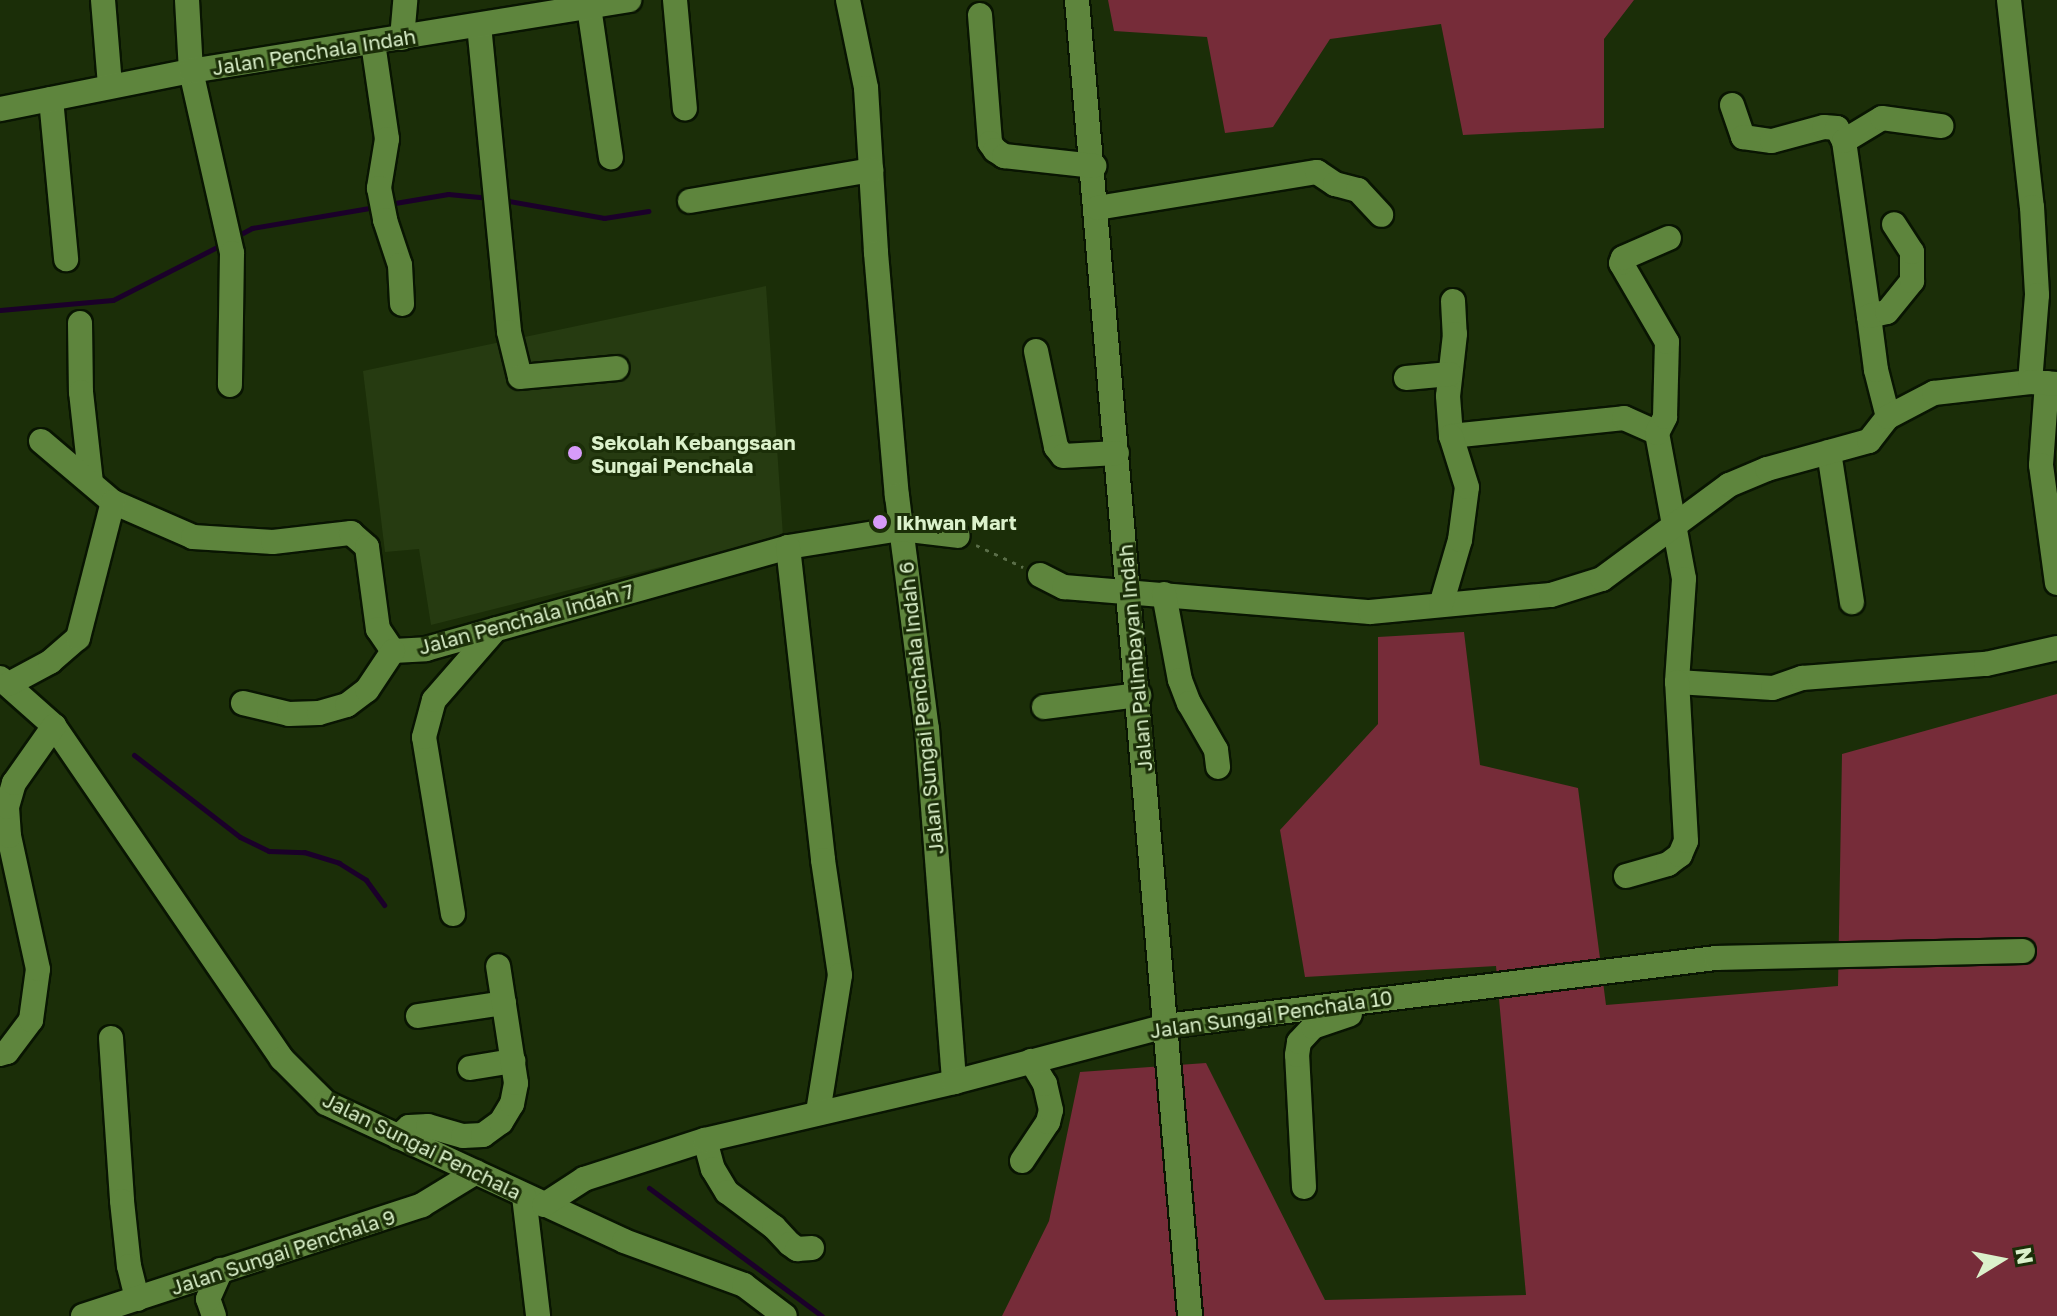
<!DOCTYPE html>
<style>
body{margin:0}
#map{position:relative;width:2057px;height:1316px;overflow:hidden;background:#1b2e08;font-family:"Golos Text",sans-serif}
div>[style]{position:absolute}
.built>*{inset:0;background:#263b11}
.green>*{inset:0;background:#762c39}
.stream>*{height:5px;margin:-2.5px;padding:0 2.5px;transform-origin:2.5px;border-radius:2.5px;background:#1b002a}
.path>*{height:3px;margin-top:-1.5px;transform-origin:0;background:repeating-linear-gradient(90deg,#5a6e48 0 4px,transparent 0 10px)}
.roads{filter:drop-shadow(2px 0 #091502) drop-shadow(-2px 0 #091502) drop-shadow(0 2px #091502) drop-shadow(0 -2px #091502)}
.minor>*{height:24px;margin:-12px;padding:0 12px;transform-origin:12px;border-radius:12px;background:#5e853d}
.dots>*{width:22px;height:22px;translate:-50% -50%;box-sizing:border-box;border:4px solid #1b2e08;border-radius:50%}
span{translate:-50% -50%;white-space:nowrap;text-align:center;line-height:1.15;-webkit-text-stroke:6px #1b2e08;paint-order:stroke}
.street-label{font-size:20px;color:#dbf1cb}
.poi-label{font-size:20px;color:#dbf1cb;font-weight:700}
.left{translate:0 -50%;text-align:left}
.north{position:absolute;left:1961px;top:1220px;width:80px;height:80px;-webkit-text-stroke:6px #1b2e08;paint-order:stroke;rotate:80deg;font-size:22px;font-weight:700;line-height:32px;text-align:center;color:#dbf1cb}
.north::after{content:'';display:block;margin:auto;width:28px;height:36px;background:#dbf1cb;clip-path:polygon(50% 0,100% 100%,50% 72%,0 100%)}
</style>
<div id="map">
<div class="built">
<i style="clip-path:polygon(766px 286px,783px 536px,431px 625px,419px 549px,385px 552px,363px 371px)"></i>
</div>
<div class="green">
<i style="clip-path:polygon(1108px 0,1634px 0,1604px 39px,1604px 128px,1463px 135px,1441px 24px,1330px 39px,1273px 127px,1225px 133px,1207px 37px,1114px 31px)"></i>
<i style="clip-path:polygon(1464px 632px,1480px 765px,1578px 788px,1606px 1005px,1838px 986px,1842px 754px,2057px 694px,2057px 1316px,1002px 1316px,1049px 1221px,1080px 1072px,1206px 1063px,1325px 1300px,1526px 1295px,1496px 966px,1305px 977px,1280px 830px,1378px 724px,1378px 637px)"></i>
</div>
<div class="stream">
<i style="left:503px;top:200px;width:103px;rotate:10.1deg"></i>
<i style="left:604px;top:218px;width:45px;rotate:-9deg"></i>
<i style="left:389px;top:204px;width:60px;rotate:-9.6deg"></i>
<i style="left:448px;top:194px;width:42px;rotate:5.4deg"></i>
<i style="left:237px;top:236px;width:17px;rotate:-28deg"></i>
<i style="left:252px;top:228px;width:125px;rotate:-9.7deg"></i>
<i style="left:0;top:310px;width:113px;rotate:-5.1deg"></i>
<i style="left:113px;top:300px;width:121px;rotate:-27deg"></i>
<i style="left:134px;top:755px;width:134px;rotate:37.7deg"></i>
<i style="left:240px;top:837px;width:32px;rotate:26deg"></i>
<i style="left:269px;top:851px;width:35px;rotate:2deg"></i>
<i style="left:304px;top:852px;width:37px;rotate:17deg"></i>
<i style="left:339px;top:863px;width:32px;rotate:32deg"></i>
<i style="left:366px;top:880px;width:31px;rotate:54deg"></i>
<i style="left:649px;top:1188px;width:215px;rotate:36.5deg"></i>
</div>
<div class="path">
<i style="left:976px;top:545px;width:52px;rotate:25.1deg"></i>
</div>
<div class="roads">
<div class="minor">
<i style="left:103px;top:0;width:85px;rotate:85.3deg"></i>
<i style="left:187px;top:0;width:71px;rotate:86.8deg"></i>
<i style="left:191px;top:71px;width:187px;rotate:77.3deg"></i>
<i style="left:232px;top:253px;width:132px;rotate:90.9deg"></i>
<i style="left:675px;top:0;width:109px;rotate:84.8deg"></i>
<i style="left:848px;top:0;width:90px;rotate:78.4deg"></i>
<i style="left:866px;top:88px;width:165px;rotate:86.5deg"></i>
<i style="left:876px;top:253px;width:244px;rotate:85.1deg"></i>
<i style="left:897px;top:496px;width:235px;rotate:82.7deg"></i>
<i style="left:927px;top:729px;width:354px;rotate:85.6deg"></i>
<i style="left:1077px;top:0;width:1321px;rotate:85.09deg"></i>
<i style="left:2009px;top:0;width:208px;rotate:83.7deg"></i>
<i style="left:2032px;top:207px;width:88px;rotate:86.7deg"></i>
<i style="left:2037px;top:295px;width:87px;rotate:94.6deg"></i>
<i style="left:589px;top:7px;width:152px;rotate:81.7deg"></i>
<i style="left:980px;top:15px;width:128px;rotate:85.5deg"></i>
<i style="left:990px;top:143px;width:9px;rotate:54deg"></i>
<i style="left:995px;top:150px;width:11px;rotate:34deg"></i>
<i style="left:1004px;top:156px;width:91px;rotate:6.3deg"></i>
<i style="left:479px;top:25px;width:308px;rotate:84.4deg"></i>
<i style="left:509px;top:332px;width:46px;rotate:76.3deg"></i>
<i style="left:520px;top:377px;width:97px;rotate:-5.3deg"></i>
<i style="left:402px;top:38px;width:38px;rotate:-85deg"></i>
<i style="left:373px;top:43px;width:97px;rotate:81.7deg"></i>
<i style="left:387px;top:139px;width:50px;rotate:99.3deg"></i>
<i style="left:379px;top:188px;width:33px;rotate:79deg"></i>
<i style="left:385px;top:220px;width:47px;rotate:71.6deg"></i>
<i style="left:400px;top:265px;width:39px;rotate:87deg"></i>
<i style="left:51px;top:99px;width:161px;rotate:84.6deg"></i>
<i style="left:1732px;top:105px;width:34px;rotate:71deg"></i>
<i style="left:1743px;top:137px;width:29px;rotate:8deg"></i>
<i style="left:1772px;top:141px;width:54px;rotate:-15.1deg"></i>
<i style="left:1824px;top:127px;width:13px;rotate:4deg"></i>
<i style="left:1837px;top:128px;width:15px;rotate:62deg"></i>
<i style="left:1844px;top:141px;width:177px;rotate:81.9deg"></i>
<i style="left:0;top:109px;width:195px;rotate:-11.3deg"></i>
<i style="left:191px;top:71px;width:444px;rotate:-9.2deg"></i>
<i style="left:1844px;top:141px;width:44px;rotate:-31.2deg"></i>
<i style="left:1882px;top:118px;width:60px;rotate:7.7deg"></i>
<i style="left:690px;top:201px;width:184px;rotate:-9.7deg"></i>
<i style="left:1097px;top:208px;width:223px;rotate:-9.3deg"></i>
<i style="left:1317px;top:172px;width:22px;rotate:34deg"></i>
<i style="left:1335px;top:184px;width:24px;rotate:15deg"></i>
<i style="left:1358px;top:190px;width:34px;rotate:47deg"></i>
<i style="left:1453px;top:301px;width:33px;rotate:87deg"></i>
<i style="left:1455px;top:334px;width:62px;rotate:96.4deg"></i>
<i style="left:1448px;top:396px;width:40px;rotate:85.7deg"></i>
<i style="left:1451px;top:436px;width:174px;rotate:-5.9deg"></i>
<i style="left:1624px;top:418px;width:36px;rotate:24deg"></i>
<i style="left:1657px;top:433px;width:148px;rotate:79.5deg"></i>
<i style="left:1684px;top:579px;width:103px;rotate:93.9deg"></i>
<i style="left:1677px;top:682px;width:96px;rotate:3.6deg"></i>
<i style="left:1773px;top:688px;width:31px;rotate:-19deg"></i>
<i style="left:1802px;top:678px;width:185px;rotate:-4.4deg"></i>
<i style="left:1986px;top:664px;width:73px;rotate:-12.7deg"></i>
<i style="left:80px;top:323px;width:69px;rotate:89.2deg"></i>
<i style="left:81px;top:392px;width:91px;rotate:83.7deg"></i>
<i style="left:1036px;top:351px;width:98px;rotate:78.2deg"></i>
<i style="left:1056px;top:447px;width:11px;rotate:52deg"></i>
<i style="left:1063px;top:456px;width:54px;rotate:-3.2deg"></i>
<i style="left:1406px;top:378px;width:44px;rotate:-5.2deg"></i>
<i style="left:2047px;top:383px;width:82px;rotate:94.2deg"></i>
<i style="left:2041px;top:465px;width:119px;rotate:82.3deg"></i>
<i style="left:1888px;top:417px;width:49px;rotate:-104.3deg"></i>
<i style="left:1876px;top:370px;width:54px;rotate:-97.4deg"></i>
<i style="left:1869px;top:316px;width:18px;rotate:-13deg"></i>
<i style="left:1887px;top:312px;width:40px;rotate:-51deg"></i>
<i style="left:1912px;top:281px;width:29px;rotate:-90deg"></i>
<i style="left:1912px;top:252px;width:33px;rotate:-123deg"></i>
<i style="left:1657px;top:433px;width:18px;rotate:-63deg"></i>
<i style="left:1665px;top:417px;width:75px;rotate:-88.5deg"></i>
<i style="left:1667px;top:342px;width:91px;rotate:-120.2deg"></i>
<i style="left:1621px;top:263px;width:5px;rotate:-68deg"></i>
<i style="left:1623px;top:258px;width:50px;rotate:-23.5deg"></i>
<i style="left:41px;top:441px;width:94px;rotate:40.3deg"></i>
<i style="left:113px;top:502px;width:87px;rotate:23.6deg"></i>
<i style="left:193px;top:537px;width:80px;rotate:3.6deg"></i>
<i style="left:273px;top:542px;width:79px;rotate:-6.6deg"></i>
<i style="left:351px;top:533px;width:21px;rotate:41deg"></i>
<i style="left:367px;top:547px;width:83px;rotate:82.4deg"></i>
<i style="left:378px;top:629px;width:27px;rotate:56deg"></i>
<i style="left:393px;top:651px;width:33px;rotate:-3deg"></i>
<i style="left:426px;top:649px;width:376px;rotate:-15.7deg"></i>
<i style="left:788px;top:547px;width:114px;rotate:-9.1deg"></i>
<i style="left:901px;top:529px;width:57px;rotate:7deg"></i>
<i style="left:1829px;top:452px;width:152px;rotate:81.3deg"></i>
<i style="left:788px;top:547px;width:315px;rotate:83.6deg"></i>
<i style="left:823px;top:860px;width:116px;rotate:81.6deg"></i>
<i style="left:840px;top:975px;width:140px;rotate:99.1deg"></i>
<i style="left:1040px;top:575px;width:27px;rotate:27deg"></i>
<i style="left:1064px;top:587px;width:307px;rotate:4.7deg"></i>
<i style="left:1370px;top:612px;width:182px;rotate:-5.4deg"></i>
<i style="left:1551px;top:595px;width:53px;rotate:-17.4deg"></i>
<i style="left:1602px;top:579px;width:158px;rotate:-36.5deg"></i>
<i style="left:1729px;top:485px;width:41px;rotate:-22.8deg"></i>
<i style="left:1767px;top:469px;width:106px;rotate:-15.4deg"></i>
<i style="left:1869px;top:441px;width:31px;rotate:-52deg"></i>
<i style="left:1888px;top:417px;width:52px;rotate:-27.6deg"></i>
<i style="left:1934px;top:393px;width:97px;rotate:-6.5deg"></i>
<i style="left:2030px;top:382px;width:27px;rotate:4deg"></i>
<i style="left:1164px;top:594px;width:87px;rotate:79.5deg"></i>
<i style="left:1180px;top:680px;width:25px;rotate:69deg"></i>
<i style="left:1189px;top:703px;width:54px;rotate:60.1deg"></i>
<i style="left:1216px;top:750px;width:17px;rotate:83deg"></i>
<i style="left:1441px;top:605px;width:68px;rotate:-73.7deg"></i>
<i style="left:1460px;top:540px;width:53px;rotate:-82.5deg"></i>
<i style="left:1467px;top:487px;width:53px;rotate:-107.4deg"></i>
<i style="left:0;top:678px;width:72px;rotate:41.6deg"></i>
<i style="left:54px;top:726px;width:404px;rotate:55.6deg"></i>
<i style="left:282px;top:1059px;width:62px;rotate:45deg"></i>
<i style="left:326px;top:1103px;width:328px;rotate:24.8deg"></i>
<i style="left:624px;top:1241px;width:128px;rotate:20.1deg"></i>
<i style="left:744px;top:1285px;width:51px;rotate:37.1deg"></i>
<i style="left:9px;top:684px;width:47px;rotate:-28.2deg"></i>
<i style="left:50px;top:662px;width:37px;rotate:-41deg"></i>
<i style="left:78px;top:638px;width:140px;rotate:-75.6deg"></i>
<i style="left:243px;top:703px;width:47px;rotate:13.4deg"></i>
<i style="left:289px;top:714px;width:30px;rotate:-2deg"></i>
<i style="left:319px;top:713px;width:29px;rotate:-16deg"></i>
<i style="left:347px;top:705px;width:25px;rotate:-37deg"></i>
<i style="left:367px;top:690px;width:47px;rotate:-56.3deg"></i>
<i style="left:1044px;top:707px;width:96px;rotate:-7.2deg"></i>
<i style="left:1626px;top:876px;width:44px;rotate:-15.9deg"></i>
<i style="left:1668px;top:864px;width:15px;rotate:-37deg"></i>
<i style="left:1680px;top:855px;width:15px;rotate:-67deg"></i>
<i style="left:1686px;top:841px;width:159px;rotate:-93.2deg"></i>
<i style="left:453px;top:914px;width:179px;rotate:-99.3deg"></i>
<i style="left:424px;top:737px;width:38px;rotate:-75deg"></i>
<i style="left:434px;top:700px;width:94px;rotate:-48.9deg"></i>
<i style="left:418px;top:1016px;width:87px;rotate:-8.6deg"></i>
<i style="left:111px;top:1038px;width:163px;rotate:86.1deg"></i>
<i style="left:122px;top:1201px;width:65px;rotate:83.9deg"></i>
<i style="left:129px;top:1266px;width:34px;rotate:76deg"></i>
<i style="left:0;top:1054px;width:7px;rotate:-16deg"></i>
<i style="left:7px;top:1052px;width:40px;rotate:-53deg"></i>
<i style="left:31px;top:1020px;width:51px;rotate:-82.2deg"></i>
<i style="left:38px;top:969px;width:136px;rotate:-102.3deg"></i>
<i style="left:9px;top:836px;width:29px;rotate:-94deg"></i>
<i style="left:7px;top:807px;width:25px;rotate:-74deg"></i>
<i style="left:14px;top:783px;width:70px;rotate:-54.9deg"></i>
<i style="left:470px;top:1068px;width:44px;rotate:-9.2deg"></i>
<i style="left:398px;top:1137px;width:15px;rotate:-42deg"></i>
<i style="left:409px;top:1127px;width:19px;rotate:-3deg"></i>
<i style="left:428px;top:1126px;width:36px;rotate:16deg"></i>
<i style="left:463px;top:1136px;width:20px;rotate:-3deg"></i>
<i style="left:483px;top:1135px;width:22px;rotate:-36deg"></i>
<i style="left:501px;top:1122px;width:21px;rotate:-59deg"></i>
<i style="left:512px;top:1104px;width:21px;rotate:-79deg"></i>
<i style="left:516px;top:1083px;width:118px;rotate:-98.7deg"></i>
<i style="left:705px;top:1140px;width:30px;rotate:75deg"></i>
<i style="left:713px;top:1169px;width:27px;rotate:59deg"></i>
<i style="left:727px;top:1192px;width:59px;rotate:36.7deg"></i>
<i style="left:774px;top:1227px;width:23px;rotate:47deg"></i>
<i style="left:790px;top:1244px;width:9px;rotate:36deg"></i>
<i style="left:797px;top:1249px;width:15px;rotate:-4deg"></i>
<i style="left:1022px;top:1161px;width:47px;rotate:-56.3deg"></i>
<i style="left:1048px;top:1122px;width:12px;rotate:-76deg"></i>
<i style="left:1051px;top:1110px;width:27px;rotate:-103deg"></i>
<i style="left:1045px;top:1084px;width:27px;rotate:-121deg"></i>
<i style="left:1304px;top:1187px;width:132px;rotate:-93deg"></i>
<i style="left:1297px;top:1055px;width:13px;rotate:-81deg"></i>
<i style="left:1299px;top:1042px;width:21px;rotate:-47deg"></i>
<i style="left:1313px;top:1027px;width:39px;rotate:-19deg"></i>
<i style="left:524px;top:1196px;width:121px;rotate:83.3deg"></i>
<i style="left:544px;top:1205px;width:48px;rotate:-33deg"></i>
<i style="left:584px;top:1179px;width:127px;rotate:-17.9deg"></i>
<i style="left:705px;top:1140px;width:256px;rotate:-13.1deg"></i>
<i style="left:954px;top:1082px;width:219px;rotate:-14.8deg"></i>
<i style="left:1166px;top:1026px;width:554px;rotate:-7.05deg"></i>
<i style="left:1716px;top:958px;width:307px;rotate:-1.3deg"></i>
<i style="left:83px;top:1316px;width:357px;rotate:-18.1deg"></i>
<i style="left:422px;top:1205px;width:63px;rotate:-31.4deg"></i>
<i style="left:214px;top:1316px;width:18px;rotate:-109deg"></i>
<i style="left:208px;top:1299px;width:32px;rotate:-66deg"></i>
</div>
</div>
<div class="dots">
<i style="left:575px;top:453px;background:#d79bf9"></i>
<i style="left:880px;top:522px;background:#d79bf9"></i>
</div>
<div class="street-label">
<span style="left:314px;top:52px;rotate:-9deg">Jalan Penchala Indah</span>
<span style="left:526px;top:619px;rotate:-15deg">Jalan Penchala Indah 7</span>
<span style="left:1135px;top:658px;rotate:-95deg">Jalan Palimbayan Indah</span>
<span style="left:921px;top:708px;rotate:-96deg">Jalan Sungai Penchala Indah 6</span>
<span style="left:1271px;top:1014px;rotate:-8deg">Jalan Sungai Penchala 10</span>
<span style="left:422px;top:1146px;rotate:26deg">Jalan Sungai Penchala</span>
<span style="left:283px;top:1252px;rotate:-18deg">Jalan Sungai Penchala 9</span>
</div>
<div class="poi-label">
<span class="left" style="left:591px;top:454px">Sekolah Kebangsaan<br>Sungai Penchala</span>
<span class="left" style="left:896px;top:522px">Ikhwan Mart</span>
</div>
<div class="north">N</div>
</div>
